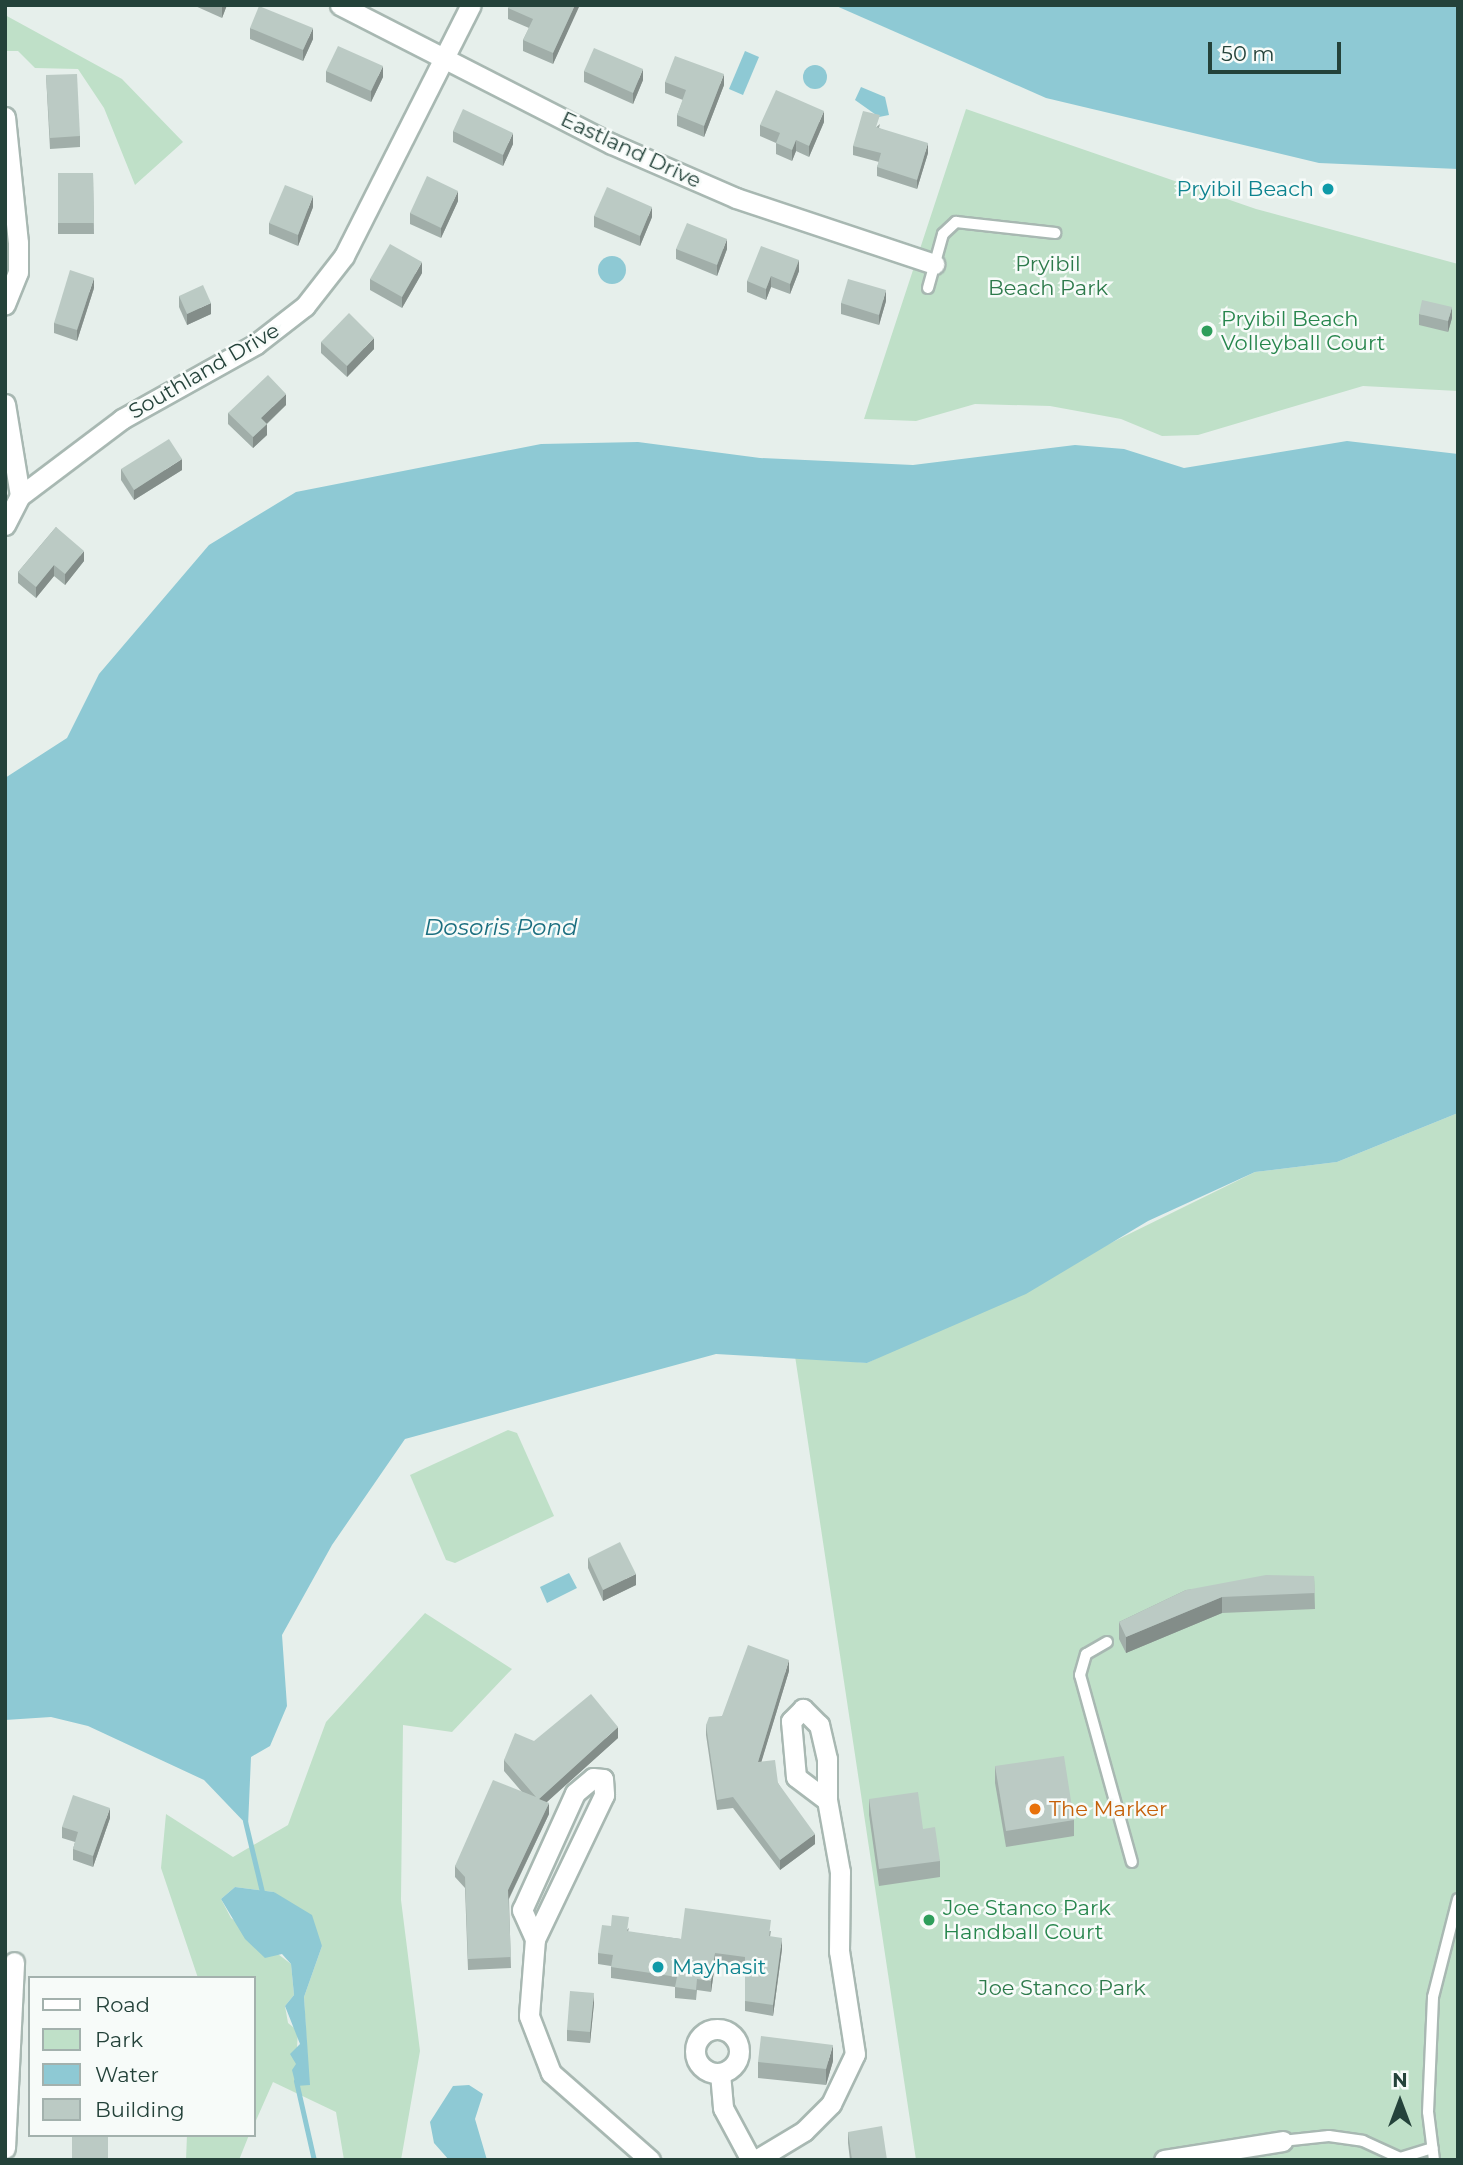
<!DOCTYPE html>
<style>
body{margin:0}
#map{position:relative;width:1463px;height:2165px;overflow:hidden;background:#e6efeb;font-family:Montserrat,sans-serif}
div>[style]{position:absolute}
.green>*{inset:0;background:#bfe0c8}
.water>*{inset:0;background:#8ec9d4}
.round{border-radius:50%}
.stream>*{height:5px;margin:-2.5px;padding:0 2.5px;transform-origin:2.5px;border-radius:2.5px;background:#8ec9d4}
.roads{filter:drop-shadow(2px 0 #a8b8b2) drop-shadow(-2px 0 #a8b8b2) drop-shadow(0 2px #a8b8b2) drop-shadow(0 -2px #a8b8b2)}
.service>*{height:10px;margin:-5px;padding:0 5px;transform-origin:5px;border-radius:5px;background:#fff}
.minor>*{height:19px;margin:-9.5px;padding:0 9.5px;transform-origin:9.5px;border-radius:9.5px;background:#fff}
.minor>.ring{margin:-9.5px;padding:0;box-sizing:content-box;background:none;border:19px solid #fff;border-radius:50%}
.wall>*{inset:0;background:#a1aea9}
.shaded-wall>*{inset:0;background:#838d89}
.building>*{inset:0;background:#bbcac4}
.dots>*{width:19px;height:19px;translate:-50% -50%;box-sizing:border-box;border:4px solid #f7fbf9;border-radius:50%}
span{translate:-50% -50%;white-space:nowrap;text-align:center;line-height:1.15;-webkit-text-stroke:5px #f7fbf9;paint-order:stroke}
.street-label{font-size:21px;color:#24423a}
.culture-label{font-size:21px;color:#0d838f}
.right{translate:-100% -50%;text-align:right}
.left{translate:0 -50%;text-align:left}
.park-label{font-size:21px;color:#2d7a4b}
.leisure-label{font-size:21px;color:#27864d}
.food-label{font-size:21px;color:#c56008}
.water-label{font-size:23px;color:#1c6f80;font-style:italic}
.frame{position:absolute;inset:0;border:7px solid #24423a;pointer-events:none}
.legend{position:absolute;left:28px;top:1976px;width:228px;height:161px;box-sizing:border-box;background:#f7fbf9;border:2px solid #a3b1ad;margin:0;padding:9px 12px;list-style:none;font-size:21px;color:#24423a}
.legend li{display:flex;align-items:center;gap:14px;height:35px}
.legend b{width:35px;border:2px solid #a3b1ad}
.north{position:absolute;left:1365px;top:2067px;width:70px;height:70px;-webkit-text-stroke:5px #f7fbf9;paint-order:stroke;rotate:0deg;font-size:19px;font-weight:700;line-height:28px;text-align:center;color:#24423a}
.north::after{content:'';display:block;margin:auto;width:24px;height:32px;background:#24423a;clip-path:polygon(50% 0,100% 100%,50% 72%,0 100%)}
.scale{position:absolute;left:1208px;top:42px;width:133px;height:32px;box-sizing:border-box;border:4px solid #24423a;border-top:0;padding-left:9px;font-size:21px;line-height:24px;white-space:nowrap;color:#24423a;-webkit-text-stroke:5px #f7fbf9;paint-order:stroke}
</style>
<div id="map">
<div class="green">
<i style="clip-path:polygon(5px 15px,122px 79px,183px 142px,135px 185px,104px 108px,78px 69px,35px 68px,18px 51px,5px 51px)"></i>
<i style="clip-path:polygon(966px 109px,1256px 209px,1458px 264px,1458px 391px,1363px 386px,1198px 435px,1162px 436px,1121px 419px,1050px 406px,975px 404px,916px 421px,864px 419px)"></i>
<i style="clip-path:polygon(1458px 1113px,1458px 2160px,916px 2160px,795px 1356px,867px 1363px,1255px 1172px,1337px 1162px)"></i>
<i style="clip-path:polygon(508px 1430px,517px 1433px,554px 1516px,455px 1563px,446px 1560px,410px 1475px)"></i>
<i style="clip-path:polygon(evenodd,425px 1613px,512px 1669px,452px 1732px,403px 1725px,401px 1900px,420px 2051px,401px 2160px,344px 2160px,336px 2112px,273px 2082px,254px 2125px,254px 1978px,198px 1978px,161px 1868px,166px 1814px,233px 1857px,288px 1825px,326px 1722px,425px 1613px,235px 1887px,274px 1892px,322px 1946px,304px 1997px,309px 2085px,296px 2064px,298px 2031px,288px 2023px,285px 2006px,294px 1995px,291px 1964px,231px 1918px,221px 1899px,235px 1887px)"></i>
<i style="clip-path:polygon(187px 2135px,249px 2135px,239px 2160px,186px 2160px)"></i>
</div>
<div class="water">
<i style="clip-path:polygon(834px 5px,1458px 5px,1458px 169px,1319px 163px,1046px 98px)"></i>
<i style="clip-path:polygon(745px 51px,759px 57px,743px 95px,729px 89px)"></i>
<i class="round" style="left:803px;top:65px;width:24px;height:24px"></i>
<i style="clip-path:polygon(861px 87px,885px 97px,889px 115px,879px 117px,855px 100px)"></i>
<i class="round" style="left:598px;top:256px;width:28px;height:28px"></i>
<i style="clip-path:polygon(1347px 441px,1458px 454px,1458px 1113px,1337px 1162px,1255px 1172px,1148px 1221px,1026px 1294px,867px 1363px,716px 1354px,405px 1439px,332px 1545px,282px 1635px,287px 1706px,270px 1746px,251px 1757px,248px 1826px,204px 1780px,88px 1726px,51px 1717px,5px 1720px,5px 778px,67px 738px,99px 674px,209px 545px,296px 492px,541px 444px,638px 442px,760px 458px,913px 465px,1075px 445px,1124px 449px,1184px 468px)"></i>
<i style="clip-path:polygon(569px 1573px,577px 1588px,547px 1603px,540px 1587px)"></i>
<i style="clip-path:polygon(235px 1887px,274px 1892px,312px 1915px,322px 1946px,304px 1997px,310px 2085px,296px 2086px,292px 2070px,296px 2064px,290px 2054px,300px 2044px,285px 2006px,294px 1995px,291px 1964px,282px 1954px,265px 1958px,245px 1939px,221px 1899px)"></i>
<i style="clip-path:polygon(469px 2085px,483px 2094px,475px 2119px,487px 2160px,449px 2160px,434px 2143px,430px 2122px,453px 2086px)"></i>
</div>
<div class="stream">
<i style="left:245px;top:1821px;width:77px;rotate:76.5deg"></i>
<i style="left:296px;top:2081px;width:81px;rotate:77.2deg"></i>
</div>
<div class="roads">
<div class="service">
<i style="left:928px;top:288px;width:56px;rotate:-74.5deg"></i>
<i style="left:943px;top:234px;width:18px;rotate:-43deg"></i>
<i style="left:956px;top:222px;width:100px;rotate:6.3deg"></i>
<i style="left:1107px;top:1642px;width:24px;rotate:150deg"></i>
<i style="left:1086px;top:1654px;width:22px;rotate:106deg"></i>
<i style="left:1080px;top:1675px;width:194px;rotate:74.5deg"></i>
<i style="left:1282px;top:2141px;width:47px;rotate:-6.1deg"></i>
<i style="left:1329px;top:2136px;width:34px;rotate:8deg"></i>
<i style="left:1363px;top:2141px;width:41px;rotate:24.7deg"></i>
<i style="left:1400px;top:2158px;width:34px;rotate:-17deg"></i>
<i style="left:1434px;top:2160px;width:48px;rotate:-97.1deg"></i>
<i style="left:1428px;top:2112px;width:115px;rotate:-87.5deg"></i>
<i style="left:1433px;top:1997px;width:101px;rotate:-75.7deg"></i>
</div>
<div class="minor">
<i style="left:340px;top:5px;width:305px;rotate:27.1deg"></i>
<i style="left:612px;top:144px;width:135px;rotate:23.5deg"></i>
<i style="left:736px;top:198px;width:209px;rotate:18.4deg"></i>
<i style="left:5px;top:117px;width:127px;rotate:84.1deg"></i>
<i style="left:18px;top:243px;width:29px;rotate:90deg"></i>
<i style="left:18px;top:272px;width:35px;rotate:112deg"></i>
<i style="left:5px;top:404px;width:93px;rotate:80.7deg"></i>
<i style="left:5px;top:525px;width:33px;rotate:-63deg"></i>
<i style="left:20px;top:496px;width:128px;rotate:-37deg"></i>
<i style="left:122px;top:419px;width:154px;rotate:-29.2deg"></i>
<i style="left:256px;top:344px;width:62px;rotate:-37.8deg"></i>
<i style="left:305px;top:306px;width:63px;rotate:-52deg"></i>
<i style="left:344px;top:256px;width:281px;rotate:-63.2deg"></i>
<i style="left:535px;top:1939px;width:32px;rotate:-114deg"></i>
<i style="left:522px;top:1910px;width:128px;rotate:-65.6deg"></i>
<i style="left:575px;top:1793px;width:23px;rotate:-40deg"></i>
<i style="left:593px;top:1778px;width:10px;rotate:6deg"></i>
<i style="left:603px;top:1779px;width:16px;rotate:86deg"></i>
<i style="left:604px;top:1795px;width:160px;rotate:115.6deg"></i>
<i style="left:535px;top:1939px;width:77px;rotate:94.5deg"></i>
<i style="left:529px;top:2016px;width:61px;rotate:68.9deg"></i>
<i style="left:551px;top:2073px;width:132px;rotate:41.3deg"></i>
<i class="ring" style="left:695px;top:2029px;width:25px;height:25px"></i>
<i style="left:720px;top:2073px;width:35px;rotate:85deg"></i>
<i style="left:723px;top:2108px;width:59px;rotate:61.7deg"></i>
<i style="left:5px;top:2148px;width:186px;rotate:-87.2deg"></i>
<i style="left:756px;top:2160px;width:56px;rotate:-31.1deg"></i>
<i style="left:804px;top:2131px;width:38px;rotate:-45deg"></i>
<i style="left:831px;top:2104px;width:55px;rotate:-64.4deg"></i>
<i style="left:855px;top:2054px;width:104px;rotate:-98.8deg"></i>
<i style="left:839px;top:1951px;width:79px;rotate:-89.3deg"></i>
<i style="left:840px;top:1872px;width:73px;rotate:-100.2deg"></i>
<i style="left:827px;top:1800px;width:41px;rotate:-90deg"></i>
<i style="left:827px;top:1759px;width:35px;rotate:-103deg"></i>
<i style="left:819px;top:1725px;width:23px;rotate:-135deg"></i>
<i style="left:803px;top:1709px;width:17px;rotate:135deg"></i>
<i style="left:791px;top:1721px;width:56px;rotate:84.9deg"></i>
<i style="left:796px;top:1777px;width:39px;rotate:37deg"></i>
<i style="left:1164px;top:2160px;width:120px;rotate:-9.1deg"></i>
</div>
</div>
<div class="wall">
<i style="clip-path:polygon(193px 5px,227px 5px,222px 18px)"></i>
<i style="clip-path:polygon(579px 5px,553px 64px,523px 51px,523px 40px,529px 28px,508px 19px,508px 8px)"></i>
<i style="clip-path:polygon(250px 28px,313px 39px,303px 61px,250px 39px)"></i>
<i style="clip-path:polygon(326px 71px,383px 77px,371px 102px,326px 82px)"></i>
<i style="clip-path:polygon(584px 71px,643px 80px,633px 104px,584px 82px)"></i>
<i style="clip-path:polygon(46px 75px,80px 136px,80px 147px,50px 149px)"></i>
<i style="clip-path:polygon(665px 82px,724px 85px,704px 137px,677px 126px,677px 115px,683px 100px,665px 93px)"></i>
<i style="clip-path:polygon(824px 122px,809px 157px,796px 151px,792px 161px,776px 154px,776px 143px,760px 136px,760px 125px)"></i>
<i style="clip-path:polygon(880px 124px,879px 128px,928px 153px,917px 189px,877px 176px,877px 167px,879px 162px,853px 155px,853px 146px)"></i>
<i style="clip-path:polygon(453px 131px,513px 144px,503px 166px,453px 142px)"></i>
<i style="clip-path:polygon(58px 173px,93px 173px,94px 234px,58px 234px)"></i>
<i style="clip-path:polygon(458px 201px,441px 238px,410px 224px,410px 213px)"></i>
<i style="clip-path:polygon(313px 207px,298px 246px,269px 234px,269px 223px)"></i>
<i style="clip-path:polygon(594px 216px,652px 217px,640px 246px,594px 227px)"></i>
<i style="clip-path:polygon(676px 249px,727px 249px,717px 276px,676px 259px)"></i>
<i style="clip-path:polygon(799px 260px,799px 271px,790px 294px,771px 287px,766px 300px,747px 292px,747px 281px)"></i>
<i style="clip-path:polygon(422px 273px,402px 308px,370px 290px,370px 279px)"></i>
<i style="clip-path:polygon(94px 288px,77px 341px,54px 333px,54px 323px)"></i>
<i style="clip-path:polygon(179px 296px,211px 314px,187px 325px,179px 307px)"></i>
<i style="clip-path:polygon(886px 301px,879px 325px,841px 314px,841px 303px)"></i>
<i style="clip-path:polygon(1419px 314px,1452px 318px,1448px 332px,1419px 325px)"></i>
<i style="clip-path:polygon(321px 342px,374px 349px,347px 377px,321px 353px)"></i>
<i style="clip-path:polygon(286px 405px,267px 424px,267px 435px,253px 448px,228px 424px,228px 413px)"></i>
<i style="clip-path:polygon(121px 469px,182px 470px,134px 500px,121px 480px)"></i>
<i style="clip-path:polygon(56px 527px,84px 561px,65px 585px,54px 576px,36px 598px,18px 583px,18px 572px)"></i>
<i style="clip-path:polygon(588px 1558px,636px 1585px,603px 1601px,588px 1568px)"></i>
<i style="clip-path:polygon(1314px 1576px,1315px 1609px,1222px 1613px,1126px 1653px,1119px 1639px,1119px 1622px,1186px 1590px)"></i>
<i style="clip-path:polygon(789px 1671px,761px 1762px,778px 1783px,815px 1844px,780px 1870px,733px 1808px,717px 1810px,706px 1735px,706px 1725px,722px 1716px)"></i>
<i style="clip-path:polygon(618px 1738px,547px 1802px,549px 1814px,509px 1899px,511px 1968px,468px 1970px,465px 1888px,455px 1877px,455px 1866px,522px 1792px,504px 1771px,504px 1760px,534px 1741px)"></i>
<i style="clip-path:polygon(995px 1766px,1074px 1820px,1074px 1836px,1006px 1847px,995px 1783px)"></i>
<i style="clip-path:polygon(869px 1799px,923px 1829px,940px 1861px,940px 1877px,879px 1886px,869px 1815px)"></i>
<i style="clip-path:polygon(110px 1818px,93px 1867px,73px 1860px,73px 1849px,75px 1842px,62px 1838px,62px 1827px)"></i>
<i style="clip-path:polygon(629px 1928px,628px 1932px,681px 1939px,771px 1931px,770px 1937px,782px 1949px,773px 2016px,745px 2011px,745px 1968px,715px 1964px,711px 1992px,697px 1990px,696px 2000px,675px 1998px,675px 1987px,611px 1978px,611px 1966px,598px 1964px,598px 1953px)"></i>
<i style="clip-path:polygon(594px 2003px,590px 2043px,567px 2041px,567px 2030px)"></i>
<i style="clip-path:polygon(833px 2061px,826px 2085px,758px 2078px,758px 2062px)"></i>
<i style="clip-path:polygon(848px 2132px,887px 2160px,850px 2160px,848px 2143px)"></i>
</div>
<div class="shaded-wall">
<i style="clip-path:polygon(223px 5px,227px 5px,222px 18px,222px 7px)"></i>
<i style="clip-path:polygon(575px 5px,579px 5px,579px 7px,553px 64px,553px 53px)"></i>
<i style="clip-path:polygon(313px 28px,313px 39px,303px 61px,303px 50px)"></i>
<i style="clip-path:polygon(383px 66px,383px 77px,371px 102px,371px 91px)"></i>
<i style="clip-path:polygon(643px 69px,643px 80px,633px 104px,633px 93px)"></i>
<i style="clip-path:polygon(724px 74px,724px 85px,704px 137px,704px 126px)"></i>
<i style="clip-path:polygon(824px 111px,824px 122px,809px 157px,809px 146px)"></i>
<i style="clip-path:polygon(513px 133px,513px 144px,503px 166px,503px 155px)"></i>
<i style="clip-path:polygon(796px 140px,796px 151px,792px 161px,792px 150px)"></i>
<i style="clip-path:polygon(928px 143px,928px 153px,917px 189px,917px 180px)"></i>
<i style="clip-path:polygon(458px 191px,458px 201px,441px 238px,441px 228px)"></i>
<i style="clip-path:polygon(313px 196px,313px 207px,298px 246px,298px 235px)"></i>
<i style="clip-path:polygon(652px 207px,652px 217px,640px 246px,640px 236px)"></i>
<i style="clip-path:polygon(727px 239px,727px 249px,717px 276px,717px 265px)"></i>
<i style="clip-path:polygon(799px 260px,799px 271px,790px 294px,790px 284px)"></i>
<i style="clip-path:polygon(422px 262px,422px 273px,402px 308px,402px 297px)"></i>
<i style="clip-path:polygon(771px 276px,771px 287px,766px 300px,766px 289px)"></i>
<i style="clip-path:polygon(94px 278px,94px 288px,77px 341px,77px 330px)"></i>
<i style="clip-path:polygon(886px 290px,886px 301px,879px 325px,879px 315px)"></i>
<i style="clip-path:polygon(211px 303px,211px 314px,187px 325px,187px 314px)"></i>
<i style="clip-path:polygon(1452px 307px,1452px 318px,1448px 332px,1448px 321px)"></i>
<i style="clip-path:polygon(374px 338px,374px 349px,347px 377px,347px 366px)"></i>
<i style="clip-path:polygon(286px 394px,286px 405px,261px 429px,261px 418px)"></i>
<i style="clip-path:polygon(267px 424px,267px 435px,253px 448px,253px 437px)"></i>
<i style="clip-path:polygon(182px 459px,182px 470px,134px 500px,134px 490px)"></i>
<i style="clip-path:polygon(84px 551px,84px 561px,65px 585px,65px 574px)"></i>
<i style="clip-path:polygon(54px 565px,54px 576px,36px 598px,36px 587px)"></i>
<i style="clip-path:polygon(636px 1574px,636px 1585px,603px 1601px,603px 1590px)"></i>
<i style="clip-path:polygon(1222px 1597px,1222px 1613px,1126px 1653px,1126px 1637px)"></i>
<i style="clip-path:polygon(789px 1660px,789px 1671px,758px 1773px,758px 1762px)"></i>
<i style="clip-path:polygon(618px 1727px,618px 1738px,539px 1809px,539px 1799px)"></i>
<i style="clip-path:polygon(549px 1803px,549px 1814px,508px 1900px,508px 1890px)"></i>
<i style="clip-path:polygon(110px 1808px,110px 1818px,93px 1867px,93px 1856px)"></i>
<i style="clip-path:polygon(815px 1834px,815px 1844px,780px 1870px,780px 1860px)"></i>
<i style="clip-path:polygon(782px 1938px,782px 1949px,773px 2016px,773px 2005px)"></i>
<i style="clip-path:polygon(715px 1953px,715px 1964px,711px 1992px,711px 1981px)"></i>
<i style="clip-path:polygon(594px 1993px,594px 2003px,590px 2043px,590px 2032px)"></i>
<i style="clip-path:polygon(833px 2045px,833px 2061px,826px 2085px,826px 2069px)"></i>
</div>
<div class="building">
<i style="clip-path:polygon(509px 5px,575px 5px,553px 53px,523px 40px,533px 19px,508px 8px)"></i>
<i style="clip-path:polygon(259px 6px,313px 28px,303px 50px,250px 28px)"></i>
<i style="clip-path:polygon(338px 46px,383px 66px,371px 91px,326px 71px)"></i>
<i style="clip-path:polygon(594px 48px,643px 69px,633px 93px,584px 71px)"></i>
<i style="clip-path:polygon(675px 56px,724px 74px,704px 126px,677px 115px,686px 90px,665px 82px)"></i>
<i style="clip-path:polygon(77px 74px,80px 136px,50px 138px,46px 75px)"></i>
<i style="clip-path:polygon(776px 90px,824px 111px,809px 146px,796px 140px,792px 150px,776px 143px,780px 133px,760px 125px)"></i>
<i style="clip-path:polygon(463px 109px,513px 133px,503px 155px,453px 131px)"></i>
<i style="clip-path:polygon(863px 111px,880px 115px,876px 127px,928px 143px,917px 180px,877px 167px,881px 153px,853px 146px)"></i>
<i style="clip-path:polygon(58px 173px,93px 173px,94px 223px,58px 223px)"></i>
<i style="clip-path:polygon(427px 176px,458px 191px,441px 228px,410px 213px)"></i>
<i style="clip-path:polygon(285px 185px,313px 196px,298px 235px,269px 223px)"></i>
<i style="clip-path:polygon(607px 187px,652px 207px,640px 236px,594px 216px)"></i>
<i style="clip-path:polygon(687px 223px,727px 239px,717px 265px,676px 249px)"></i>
<i style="clip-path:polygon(390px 244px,422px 262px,402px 297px,370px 279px)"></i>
<i style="clip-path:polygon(761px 246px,799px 260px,790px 284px,771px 276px,766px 289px,747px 281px)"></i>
<i style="clip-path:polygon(70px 270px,94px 278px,77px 330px,54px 323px)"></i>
<i style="clip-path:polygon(848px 279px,886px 290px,879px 315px,841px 303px)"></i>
<i style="clip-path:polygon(203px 285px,211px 303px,187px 314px,179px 296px)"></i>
<i style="clip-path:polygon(1422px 300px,1452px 307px,1448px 321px,1419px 314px)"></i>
<i style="clip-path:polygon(349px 313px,374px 338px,347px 366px,321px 342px)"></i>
<i style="clip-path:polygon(268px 375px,286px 394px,261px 418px,267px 424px,253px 437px,228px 413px)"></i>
<i style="clip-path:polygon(169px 439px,182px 459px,134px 490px,121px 469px)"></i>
<i style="clip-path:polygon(56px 527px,84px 551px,65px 574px,54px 565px,36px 587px,18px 572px)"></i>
<i style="clip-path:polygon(620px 1542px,636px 1574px,603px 1590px,588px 1558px)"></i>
<i style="clip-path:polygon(1266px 1575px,1314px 1576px,1315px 1593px,1222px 1597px,1126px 1637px,1119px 1622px,1186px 1590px)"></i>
<i style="clip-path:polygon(748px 1645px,789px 1660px,758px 1762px,775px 1760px,778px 1783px,815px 1834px,780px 1860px,733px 1797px,717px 1800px,706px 1725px,709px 1717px,722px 1716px)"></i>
<i style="clip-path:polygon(591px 1694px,618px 1727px,539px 1799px,549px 1803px,508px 1890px,511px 1957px,468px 1959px,465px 1877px,455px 1866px,493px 1780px,536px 1797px,504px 1760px,515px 1733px,534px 1741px)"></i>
<i style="clip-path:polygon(1064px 1756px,1074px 1820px,1006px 1831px,995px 1766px)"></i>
<i style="clip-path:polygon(918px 1792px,923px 1829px,935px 1827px,940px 1861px,879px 1869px,869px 1799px)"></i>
<i style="clip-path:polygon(73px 1795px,110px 1808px,93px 1856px,73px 1849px,78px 1832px,62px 1827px)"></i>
<i style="clip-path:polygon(685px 1908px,771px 1920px,769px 1936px,782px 1938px,773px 2005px,745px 2001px,745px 1957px,715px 1953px,711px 1981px,697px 1979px,696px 1990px,675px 1987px,677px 1977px,611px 1967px,613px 1955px,598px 1953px,602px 1925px,611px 1926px,612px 1915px,629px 1917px,627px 1931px,681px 1939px)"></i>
<i style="clip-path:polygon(570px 1991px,594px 1993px,590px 2032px,567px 2030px)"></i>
<i style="clip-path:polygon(761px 2036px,833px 2045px,826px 2069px,758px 2062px)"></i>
<i style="clip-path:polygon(882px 2126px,887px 2160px,852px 2160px,848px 2132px)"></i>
<i style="clip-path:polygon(72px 2135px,108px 2136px,108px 2160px,72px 2160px)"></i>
</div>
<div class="dots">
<i style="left:1328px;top:189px;background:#0f9aa8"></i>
<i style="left:1207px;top:331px;background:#2e9e5b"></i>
<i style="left:1035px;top:1809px;background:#e8710a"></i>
<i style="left:929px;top:1920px;background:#2e9e5b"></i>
<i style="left:658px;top:1967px;background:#0f9aa8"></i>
</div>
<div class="street-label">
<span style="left:631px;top:150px;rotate:25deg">Eastland Drive</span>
<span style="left:204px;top:371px;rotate:-30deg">Southland Drive</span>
</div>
<div class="culture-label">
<span class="right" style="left:1314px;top:189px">Pryibil Beach</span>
<span class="left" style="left:672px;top:1967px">Mayhasit</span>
</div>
<div class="park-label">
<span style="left:1048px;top:276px">Pryibil<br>Beach Park</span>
<span style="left:1062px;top:1988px">Joe Stanco Park</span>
</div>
<div class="leisure-label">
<span class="left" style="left:1221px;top:331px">Pryibil Beach<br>Volleyball Court</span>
<span class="left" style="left:943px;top:1920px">Joe Stanco Park<br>Handball Court</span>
</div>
<div class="food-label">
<span class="left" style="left:1049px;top:1809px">The Marker</span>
</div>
<div class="water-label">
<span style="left:501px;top:927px">Dosoris Pond</span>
</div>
<div class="frame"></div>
<ul class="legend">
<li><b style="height:9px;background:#fff"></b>Road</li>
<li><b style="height:19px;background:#bfe0c8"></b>Park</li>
<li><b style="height:19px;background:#8ec9d4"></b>Water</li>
<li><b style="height:19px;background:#bbcac4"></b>Building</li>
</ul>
<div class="north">N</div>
<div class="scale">50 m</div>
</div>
